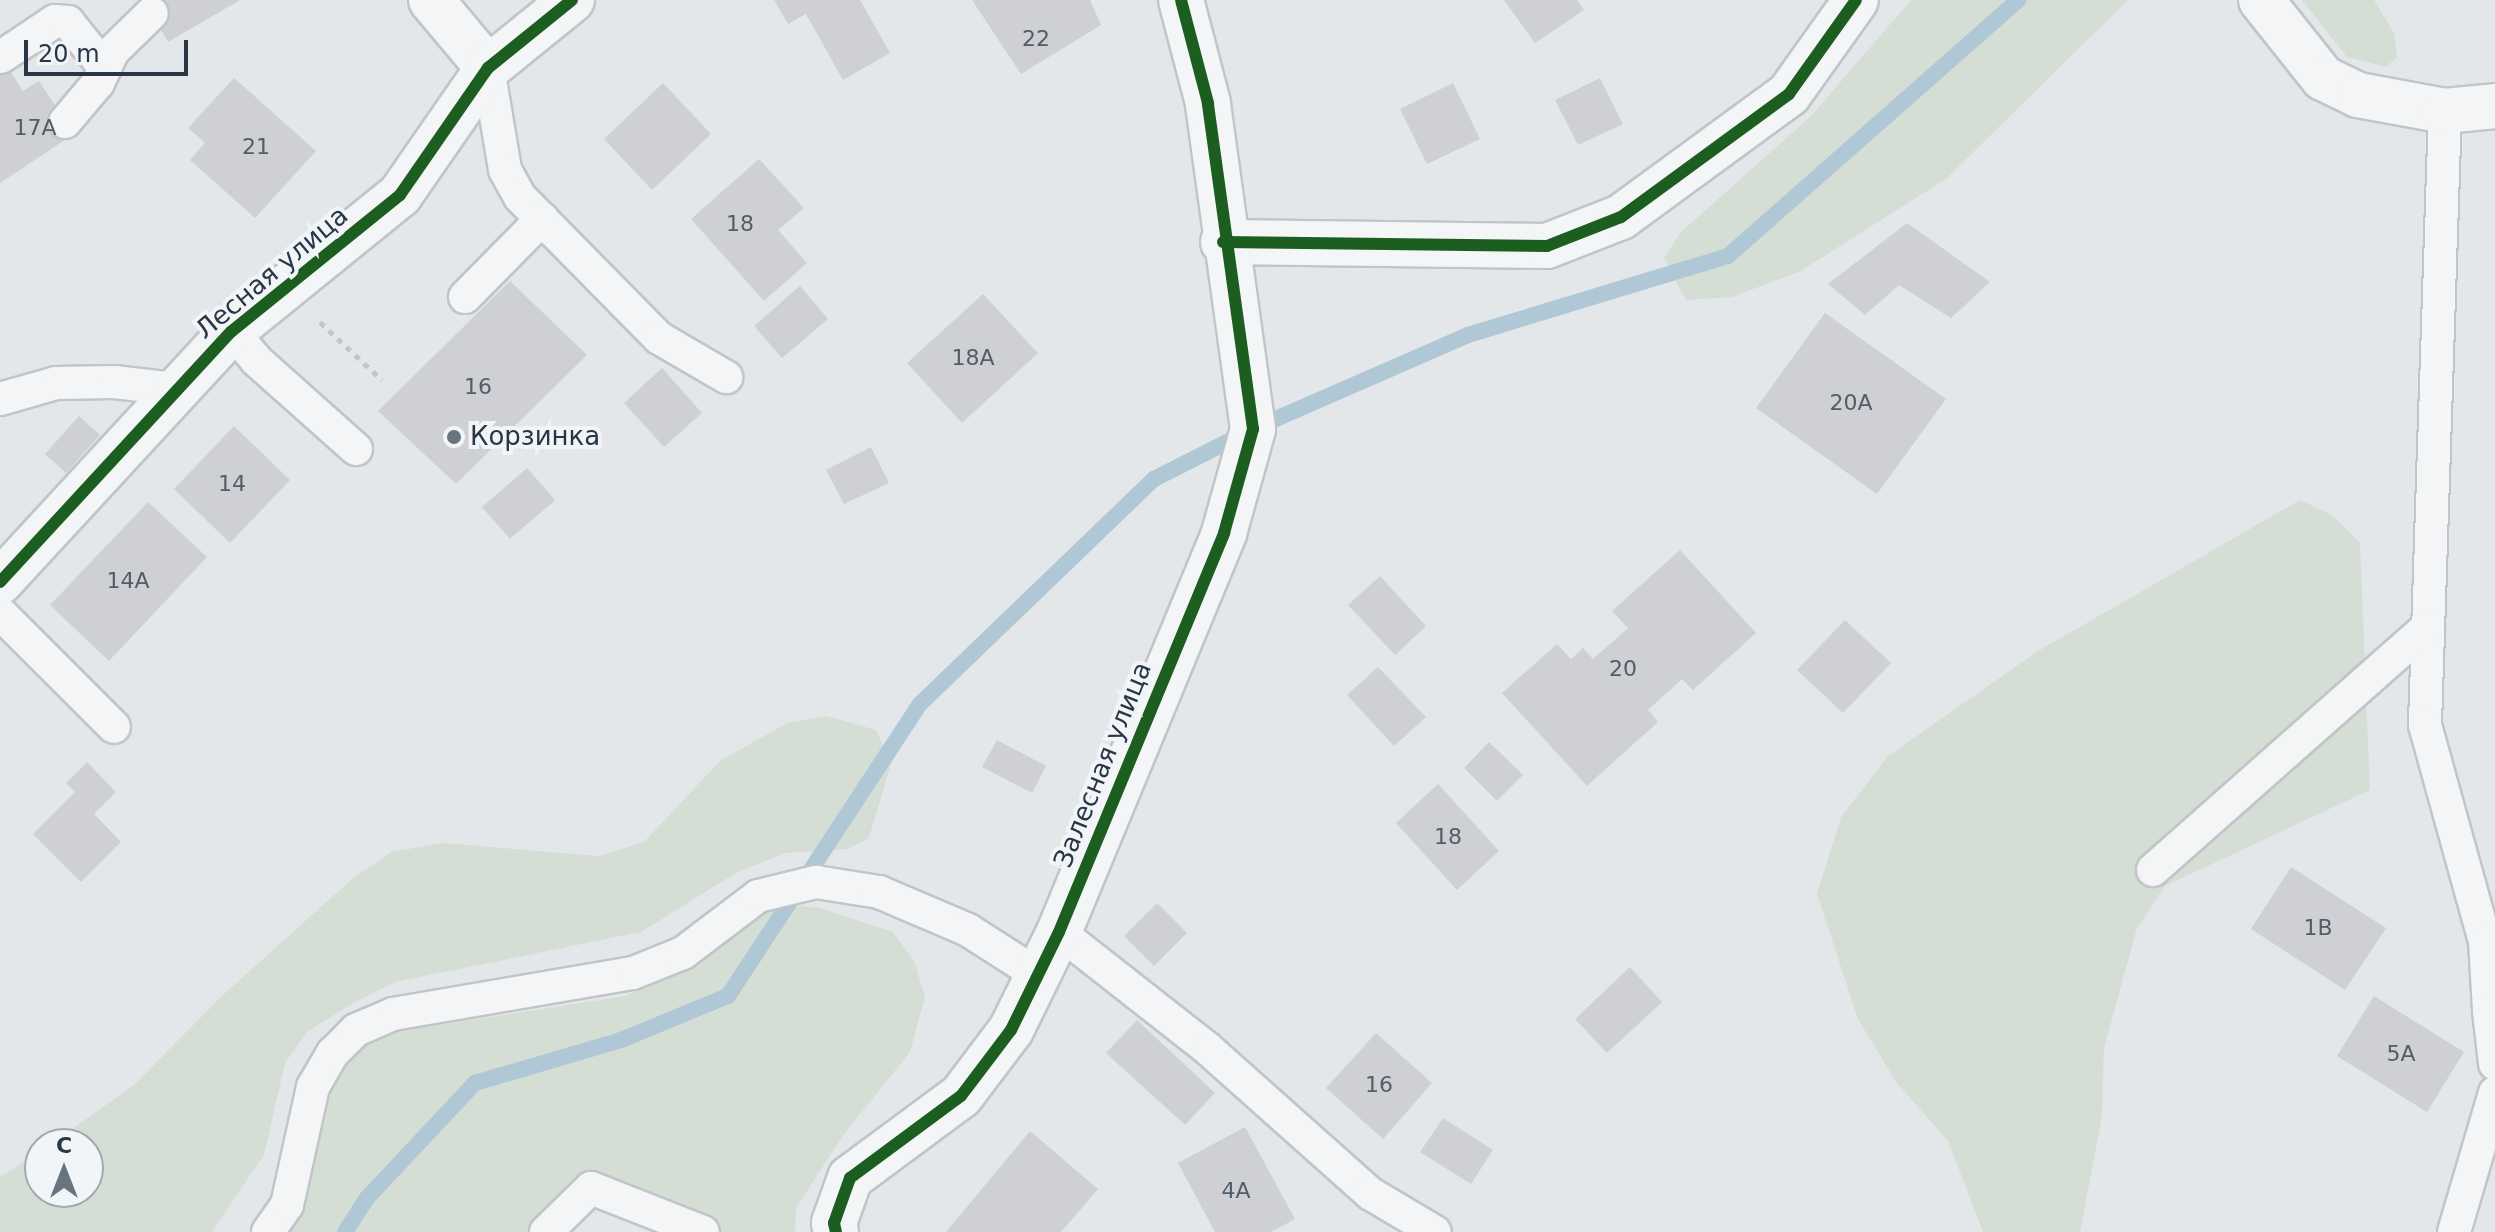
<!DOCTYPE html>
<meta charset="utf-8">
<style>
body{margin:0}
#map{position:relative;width:2495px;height:1232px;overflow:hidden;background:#e4e7e9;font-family:"DejaVu Sans",sans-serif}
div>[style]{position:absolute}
.green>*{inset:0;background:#d5ded4}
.stream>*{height:16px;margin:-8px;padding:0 8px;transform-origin:8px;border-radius:8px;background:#b0c7d6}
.building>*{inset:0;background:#ced0d3}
.path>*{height:5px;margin-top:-2.5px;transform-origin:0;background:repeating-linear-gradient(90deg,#c2c6c9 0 6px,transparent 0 12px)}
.roads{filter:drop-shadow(2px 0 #c2c5c7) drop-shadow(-2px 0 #c2c5c7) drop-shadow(0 2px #c2c5c7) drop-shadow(0 -2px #c2c5c7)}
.lane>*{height:32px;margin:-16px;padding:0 16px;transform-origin:16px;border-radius:16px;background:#f3f5f6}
.street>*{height:44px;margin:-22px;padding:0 22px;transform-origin:22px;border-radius:22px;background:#f3f5f6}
.cycleway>*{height:12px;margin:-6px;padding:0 6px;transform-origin:6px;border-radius:6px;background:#1b5e20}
.dots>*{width:22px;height:22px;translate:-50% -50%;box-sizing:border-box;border:4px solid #f2f5f8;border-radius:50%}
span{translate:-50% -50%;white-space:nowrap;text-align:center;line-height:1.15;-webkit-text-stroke:8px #f2f5f8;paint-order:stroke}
.number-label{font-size:22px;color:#525d69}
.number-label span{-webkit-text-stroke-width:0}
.street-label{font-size:26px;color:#283645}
.poi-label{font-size:26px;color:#283645}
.left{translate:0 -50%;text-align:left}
.north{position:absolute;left:24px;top:1128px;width:80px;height:80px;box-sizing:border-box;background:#f2f5f8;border:2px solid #a1a9b0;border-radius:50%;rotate:0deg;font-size:22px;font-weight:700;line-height:32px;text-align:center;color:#283645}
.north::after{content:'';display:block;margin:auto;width:28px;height:36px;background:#6a747e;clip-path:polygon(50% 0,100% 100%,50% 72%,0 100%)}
.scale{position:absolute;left:24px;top:40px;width:164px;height:36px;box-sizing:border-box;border:4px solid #283645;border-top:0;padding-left:10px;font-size:24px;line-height:28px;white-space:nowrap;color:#283645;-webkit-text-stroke:6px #f2f5f8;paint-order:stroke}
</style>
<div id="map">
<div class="green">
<i style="clip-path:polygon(1911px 0,2128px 0,1946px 179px,1799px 272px,1732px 297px,1686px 300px,1664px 258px,1680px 233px,1811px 116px)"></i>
<i style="clip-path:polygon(2302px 0,2374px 0,2394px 33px,2397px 57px,2386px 67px,2347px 57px)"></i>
<i style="clip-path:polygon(2300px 500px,2332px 515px,2360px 543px,2370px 790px,2165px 886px,2137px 928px,2104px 1048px,2102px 1116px,2080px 1232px,1983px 1232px,1948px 1141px,1896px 1082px,1858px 1019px,1817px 894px,1841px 817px,1888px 756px,2038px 651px)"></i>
<i style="clip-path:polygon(826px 716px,876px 730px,891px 764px,869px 838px,848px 849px,785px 853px,736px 873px,641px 932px,395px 982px,350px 1005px,307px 1032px,285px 1063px,264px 1155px,212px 1232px,0 1232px,0 1177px,40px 1151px,40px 1192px,88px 1192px,88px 1144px,51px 1144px,134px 1085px,224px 994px,352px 879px,391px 852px,444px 843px,598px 856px,644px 842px,720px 761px,787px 723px)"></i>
<i style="clip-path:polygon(778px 904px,820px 908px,893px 932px,914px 961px,925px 997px,910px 1052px,844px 1134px,796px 1208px,795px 1232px,651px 1232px,616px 1185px,539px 1232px,278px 1232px,320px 1083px,373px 1035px,626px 996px,693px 963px,742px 917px)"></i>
</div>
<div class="stream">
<i style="left:345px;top:1232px;width:40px;rotate:-57.1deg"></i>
<i style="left:367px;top:1198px;width:158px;rotate:-46.8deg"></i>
<i style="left:475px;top:1083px;width:152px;rotate:-16.4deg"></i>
<i style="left:621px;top:1040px;width:116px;rotate:-22.4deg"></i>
<i style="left:728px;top:996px;width:349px;rotate:-56.7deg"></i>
<i style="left:920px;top:704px;width:325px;rotate:-43.9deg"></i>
<i style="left:1154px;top:479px;width:111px;rotate:-26.8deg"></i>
<i style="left:1253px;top:429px;width:235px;rotate:-23.6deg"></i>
<i style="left:1468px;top:335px;width:272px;rotate:-16.9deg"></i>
<i style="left:1728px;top:256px;width:387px;rotate:-41.4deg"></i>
</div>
<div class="building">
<i style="clip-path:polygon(144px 0,240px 0,168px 42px)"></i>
<i style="clip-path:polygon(774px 0,860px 0,890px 53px,843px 80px,806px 14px,788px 24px)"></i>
<i style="clip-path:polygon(972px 0,1090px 0,1101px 25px,1021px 74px)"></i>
<i style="clip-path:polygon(1504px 0,1577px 0,1584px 10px,1535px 43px)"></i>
<i style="clip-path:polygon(0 55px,23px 91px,39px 81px,74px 134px,0 183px)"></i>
<i style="clip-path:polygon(234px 78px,316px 151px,255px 218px,190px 160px,205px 143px,188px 128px)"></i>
<i style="clip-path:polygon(1600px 78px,1623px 124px,1578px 145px,1555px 100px)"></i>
<i style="clip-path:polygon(663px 83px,711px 134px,652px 190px,604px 139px)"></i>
<i style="clip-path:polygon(1453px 83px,1480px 139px,1427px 164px,1400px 109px)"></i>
<i style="clip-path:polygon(759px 159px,804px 208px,778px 230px,807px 263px,764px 301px,691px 219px)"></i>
<i style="clip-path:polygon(1907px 223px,1990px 282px,1951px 318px,1899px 285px,1865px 315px,1828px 284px)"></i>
<i style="clip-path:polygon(510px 281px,587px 355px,456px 484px,378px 411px)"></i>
<i style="clip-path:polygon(800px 286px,828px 319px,782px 358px,754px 326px)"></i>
<i style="clip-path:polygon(983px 294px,1038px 353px,962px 423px,907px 363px)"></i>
<i style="clip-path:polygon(1825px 313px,1946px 399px,1877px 494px,1756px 408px)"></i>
<i style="clip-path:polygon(662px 368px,702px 413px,664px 447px,624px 403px)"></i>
<i style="clip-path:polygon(79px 416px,100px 435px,66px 473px,45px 454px)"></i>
<i style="clip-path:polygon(234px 426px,290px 480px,230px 543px,174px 489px)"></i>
<i style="clip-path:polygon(871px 447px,889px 483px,844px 504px,826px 470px)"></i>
<i style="clip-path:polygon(527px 468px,555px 500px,510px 539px,482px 507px)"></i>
<i style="clip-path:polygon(148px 502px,207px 557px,109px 661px,50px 605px)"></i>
<i style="clip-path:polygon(1680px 550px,1756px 633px,1693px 690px,1682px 679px,1648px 710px,1658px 722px,1587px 786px,1502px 693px,1557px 644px,1571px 659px,1583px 648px,1593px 659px,1628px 628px,1612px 611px)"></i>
<i style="clip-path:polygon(1380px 576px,1426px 626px,1395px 655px,1348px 605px)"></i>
<i style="clip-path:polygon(1845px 620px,1891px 663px,1843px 713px,1797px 670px)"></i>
<i style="clip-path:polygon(1378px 667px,1426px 717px,1394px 746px,1347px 695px)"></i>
<i style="clip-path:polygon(997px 740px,1046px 766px,1032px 793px,982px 767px)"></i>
<i style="clip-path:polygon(1489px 742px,1523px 775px,1497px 801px,1464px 768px)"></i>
<i style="clip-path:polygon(87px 762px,116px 792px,94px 814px,121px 842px,81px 882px,33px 834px,75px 792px,66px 783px)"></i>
<i style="clip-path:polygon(1438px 784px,1499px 851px,1457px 890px,1396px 823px)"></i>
<i style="clip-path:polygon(2291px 867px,2386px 928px,2345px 990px,2251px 929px)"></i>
<i style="clip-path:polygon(1157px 903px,1187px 933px,1154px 966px,1124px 936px)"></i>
<i style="clip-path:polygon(1630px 967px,1662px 1002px,1607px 1053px,1575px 1019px)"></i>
<i style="clip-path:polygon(2374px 996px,2464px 1052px,2427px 1112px,2337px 1056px)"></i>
<i style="clip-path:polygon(1137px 1020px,1215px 1093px,1185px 1125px,1106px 1053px)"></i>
<i style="clip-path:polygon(1376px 1033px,1432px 1083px,1383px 1139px,1326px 1088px)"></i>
<i style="clip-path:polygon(1443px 1118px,1493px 1150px,1471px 1184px,1420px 1152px)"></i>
<i style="clip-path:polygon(1245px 1127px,1295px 1219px,1271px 1232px,1215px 1232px,1178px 1163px)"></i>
<i style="clip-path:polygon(1030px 1131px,1098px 1189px,1061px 1232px,946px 1232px)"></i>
</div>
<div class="path">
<i style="left:320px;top:322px;width:85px;rotate:43.1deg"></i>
</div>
<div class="roads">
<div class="lane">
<i style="left:1px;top:57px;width:65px;rotate:-33.7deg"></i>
<i style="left:55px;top:21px;width:13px;rotate:4deg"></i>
<i style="left:68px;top:22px;width:59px;rotate:51.2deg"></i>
<i style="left:488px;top:68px;width:103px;rotate:80.5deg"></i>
<i style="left:505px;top:170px;width:31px;rotate:61deg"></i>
<i style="left:520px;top:197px;width:198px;rotate:45.4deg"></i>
<i style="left:659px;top:338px;width:78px;rotate:30.2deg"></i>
<i style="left:2445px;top:111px;width:614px;rotate:91.87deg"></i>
<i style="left:2425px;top:725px;width:224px;rotate:74.5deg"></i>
<i style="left:2485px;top:941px;width:70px;rotate:86.7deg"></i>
<i style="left:65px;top:122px;width:51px;rotate:-49.8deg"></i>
<i style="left:98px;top:83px;width:35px;rotate:-65deg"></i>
<i style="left:113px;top:51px;width:54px;rotate:-44.3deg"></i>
<i style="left:465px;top:297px;width:110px;rotate:-45.4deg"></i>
<i style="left:232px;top:331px;width:38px;rotate:50deg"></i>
<i style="left:256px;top:360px;width:134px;rotate:41.7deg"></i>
<i style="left:0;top:399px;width:58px;rotate:-15.9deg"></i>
<i style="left:56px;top:383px;width:58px;rotate:-1deg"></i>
<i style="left:114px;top:382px;width:61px;rotate:6.5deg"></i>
<i style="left:0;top:613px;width:161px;rotate:45deg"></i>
<i style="left:2153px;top:870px;width:367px;rotate:-41.5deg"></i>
<i style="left:1059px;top:932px;width:189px;rotate:38.1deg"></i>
<i style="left:1208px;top:1049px;width:218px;rotate:41.7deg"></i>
<i style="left:1371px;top:1194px;width:74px;rotate:30.7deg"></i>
<i style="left:2495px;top:1005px;width:8px;rotate:135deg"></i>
<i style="left:2489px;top:1011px;width:53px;rotate:83.5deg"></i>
<i style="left:268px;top:1232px;width:33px;rotate:-55deg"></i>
<i style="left:287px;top:1205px;width:121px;rotate:-77.6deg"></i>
<i style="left:313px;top:1087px;width:39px;rotate:-60deg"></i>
<i style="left:333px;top:1053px;width:33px;rotate:-45deg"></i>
<i style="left:356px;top:1030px;width:40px;rotate:-23.4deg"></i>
<i style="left:393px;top:1014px;width:243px;rotate:-9.7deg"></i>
<i style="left:633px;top:973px;width:54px;rotate:-21.8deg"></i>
<i style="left:683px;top:953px;width:94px;rotate:-37.2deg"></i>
<i style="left:758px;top:896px;width:60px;rotate:-13.6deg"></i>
<i style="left:816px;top:882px;width:64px;rotate:9deg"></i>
<i style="left:879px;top:892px;width:97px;rotate:23.1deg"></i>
<i style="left:968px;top:930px;width:85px;rotate:32.6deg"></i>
<i style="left:546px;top:1232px;width:63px;rotate:-44.4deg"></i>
<i style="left:591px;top:1188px;width:120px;rotate:21.4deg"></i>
<i style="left:2454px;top:1232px;width:145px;rotate:-73.6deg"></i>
</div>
<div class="street">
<i style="left:431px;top:0;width:89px;rotate:50deg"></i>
<i style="left:2261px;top:0;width:100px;rotate:51.5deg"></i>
<i style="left:2323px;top:78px;width:39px;rotate:26deg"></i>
<i style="left:2358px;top:95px;width:88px;rotate:10.4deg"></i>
<i style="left:2445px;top:111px;width:50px;rotate:-5.7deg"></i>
<i style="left:1223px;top:242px;width:324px;rotate:0.7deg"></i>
<i style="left:1547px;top:246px;width:79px;rotate:-21.4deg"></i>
<i style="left:1621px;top:217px;width:208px;rotate:-36.2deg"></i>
<i style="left:1789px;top:94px;width:115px;rotate:-54.5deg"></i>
<i style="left:0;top:582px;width:342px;rotate:-47.3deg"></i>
<i style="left:232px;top:331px;width:216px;rotate:-39deg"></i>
<i style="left:400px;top:195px;width:155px;rotate:-55.3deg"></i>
<i style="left:488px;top:68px;width:108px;rotate:-39deg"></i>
<i style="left:836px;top:1232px;width:9px;rotate:-103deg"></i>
<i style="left:834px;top:1223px;width:48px;rotate:-70.4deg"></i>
<i style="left:850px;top:1178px;width:138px;rotate:-36.5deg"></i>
<i style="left:961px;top:1096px;width:83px;rotate:-52.9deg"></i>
<i style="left:1011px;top:1030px;width:109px;rotate:-63.9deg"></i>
<i style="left:1059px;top:932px;width:432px;rotate:-67.5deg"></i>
<i style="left:1224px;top:533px;width:108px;rotate:-74.4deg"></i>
<i style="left:1253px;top:429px;width:329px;rotate:-97.9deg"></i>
<i style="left:1208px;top:103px;width:106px;rotate:-104.7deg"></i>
</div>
</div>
<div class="cycleway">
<i style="left:1223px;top:242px;width:324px;rotate:0.7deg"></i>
<i style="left:1547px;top:246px;width:79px;rotate:-21.4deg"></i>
<i style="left:1621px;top:217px;width:208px;rotate:-36.2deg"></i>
<i style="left:1789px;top:94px;width:115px;rotate:-54.5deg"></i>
<i style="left:0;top:582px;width:342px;rotate:-47.3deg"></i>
<i style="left:232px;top:331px;width:216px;rotate:-39deg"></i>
<i style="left:400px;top:195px;width:155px;rotate:-55.3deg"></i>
<i style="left:488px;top:68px;width:108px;rotate:-39deg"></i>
<i style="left:836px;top:1232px;width:9px;rotate:-103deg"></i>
<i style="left:834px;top:1223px;width:48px;rotate:-70.4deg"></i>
<i style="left:850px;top:1178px;width:138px;rotate:-36.5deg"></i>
<i style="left:961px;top:1096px;width:83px;rotate:-52.9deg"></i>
<i style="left:1011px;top:1030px;width:109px;rotate:-63.9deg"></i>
<i style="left:1059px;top:932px;width:432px;rotate:-67.5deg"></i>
<i style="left:1224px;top:533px;width:108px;rotate:-74.4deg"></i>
<i style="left:1253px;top:429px;width:329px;rotate:-97.9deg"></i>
<i style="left:1208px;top:103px;width:106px;rotate:-104.7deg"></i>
</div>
<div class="dots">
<i style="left:454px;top:437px;background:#6a747e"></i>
</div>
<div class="number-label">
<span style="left:1036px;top:39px">22</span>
<span style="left:35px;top:128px">17А</span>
<span style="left:256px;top:147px">21</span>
<span style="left:740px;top:224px">18</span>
<span style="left:973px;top:358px">18А</span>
<span style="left:478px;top:387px">16</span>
<span style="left:1851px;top:403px">20А</span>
<span style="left:232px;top:484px">14</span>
<span style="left:128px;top:581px">14А</span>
<span style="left:1623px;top:669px">20</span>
<span style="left:1448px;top:837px">18</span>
<span style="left:2318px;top:928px">1В</span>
<span style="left:2401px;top:1054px">5А</span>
<span style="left:1379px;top:1085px">16</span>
<span style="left:1236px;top:1191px">4А</span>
</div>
<div class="street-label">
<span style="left:272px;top:273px;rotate:-40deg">Лесная улица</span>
<span style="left:1103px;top:765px;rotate:-68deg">Залесная улица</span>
</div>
<div class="poi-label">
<span class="left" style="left:470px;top:437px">Корзинка</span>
</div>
<div class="north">С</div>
<div class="scale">20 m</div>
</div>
